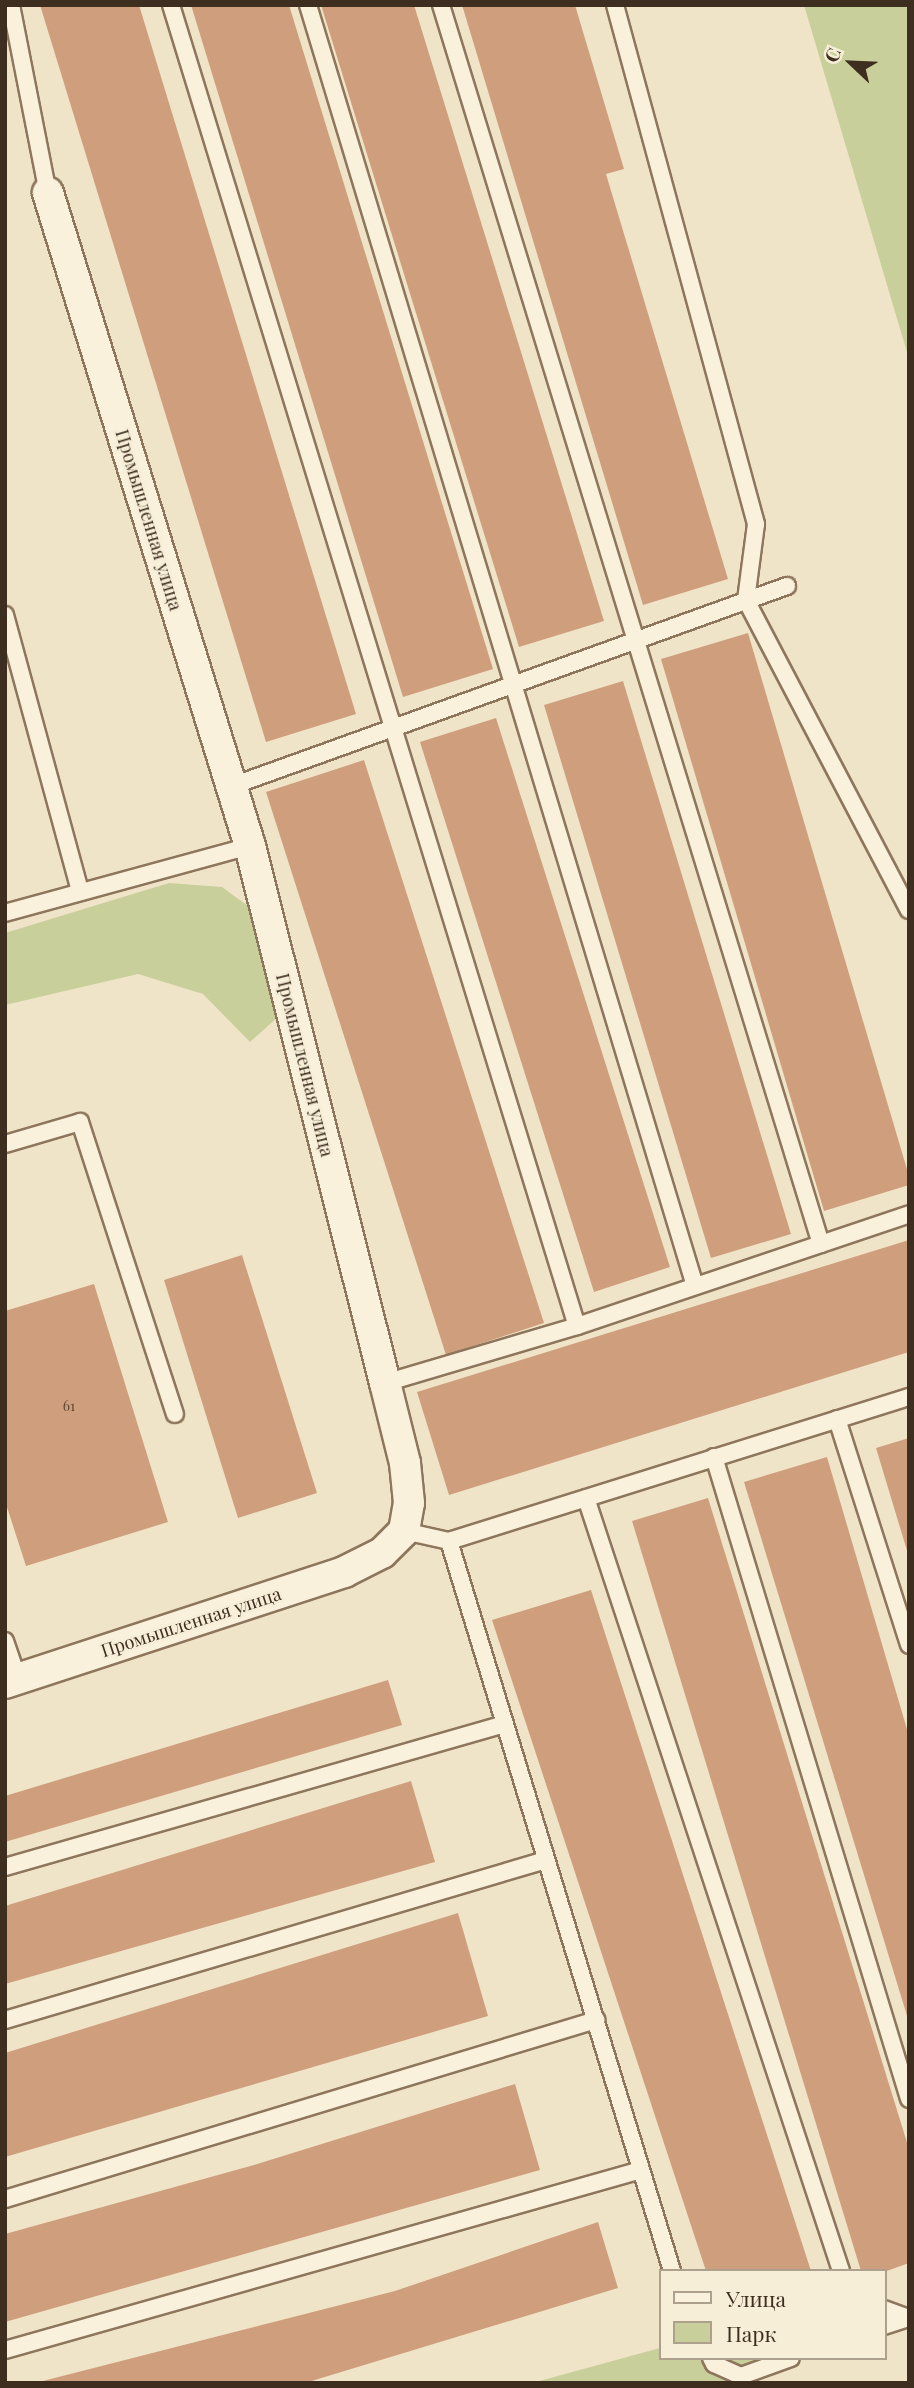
<!DOCTYPE html>
<meta charset="utf-8">
<style>
body{margin:0}
#map{position:relative;width:914px;height:2388px;overflow:hidden;background:#f0e4c8;font-family:"Playfair Display",serif}
div>[style]{position:absolute}
.green>*{inset:0;background:#c9cf9b}
.building>*{inset:0;background:#cf9f7d}
.roads{filter:drop-shadow(2px 0 #8d765c) drop-shadow(-2px 0 #8d765c) drop-shadow(0 2px #8d765c) drop-shadow(0 -2px #8d765c)}
.lane>*{height:16px;margin:-8px;padding:0 8px;transform-origin:8px;border-radius:8px;background:#faf1dc}
.street>*{height:30px;margin:-15px;padding:0 15px;transform-origin:15px;border-radius:15px;background:#faf1dc}
span{translate:-50% -50%;white-space:nowrap;text-align:center;line-height:1.15;-webkit-text-stroke:5px #f7eed8;paint-order:stroke}
.number-label{font-size:14px;color:#624a37}
.number-label span{-webkit-text-stroke-width:0}
.street-label{font-size:18px;color:#3d2e20}
.frame{position:absolute;inset:0;border:7px solid #3d2e20;pointer-events:none}
.legend{position:absolute;left:659px;top:2269px;width:228px;height:91px;box-sizing:border-box;background:#f7eed8;border:2px solid #ada18e;margin:0;padding:9px 12px;list-style:none;font-size:21px;color:#3d2e20}
.legend li{display:flex;align-items:center;gap:14px;height:35px}
.legend b{width:35px;border:2px solid #ada18e}
.north{position:absolute;left:816px;top:28px;width:70px;height:70px;-webkit-text-stroke:5px #f7eed8;paint-order:stroke;rotate:293deg;font-size:19px;font-weight:700;line-height:28px;text-align:center;color:#3d2e20}
.north::after{content:'';display:block;margin:auto;width:24px;height:32px;background:#3d2e20;clip-path:polygon(50% 0,100% 100%,50% 72%,0 100%)}
</style>
<div id="map">
<div class="green">
<i style="clip-path:polygon(804px 5px,909px 5px,909px 359px)"></i>
<i style="clip-path:polygon(169px 883px,222px 887px,248px 906px,279px 1016px,250px 1042px,203px 994px,138px 974px,5px 1005px,5px 933px)"></i>
<i style="clip-path:polygon(660px 2348px,660px 2358px,758px 2358px,755px 2383px,532px 2383px)"></i>
</div>
<div class="building">
<i style="clip-path:polygon(40px 5px,139px 5px,356px 714px,266px 742px)"></i>
<i style="clip-path:polygon(191px 5px,289px 5px,493px 669px,403px 697px)"></i>
<i style="clip-path:polygon(321px 5px,414px 5px,604px 621px,519px 647px)"></i>
<i style="clip-path:polygon(462px 5px,575px 5px,624px 169px,606px 174px,728px 579px,643px 605px)"></i>
<i style="clip-path:polygon(748px 633px,909px 1176px,909px 1185px,824px 1211px,661px 659px)"></i>
<i style="clip-path:polygon(623px 681px,791px 1234px,711px 1258px,544px 705px)"></i>
<i style="clip-path:polygon(496px 718px,670px 1267px,594px 1292px,420px 742px)"></i>
<i style="clip-path:polygon(364px 760px,544px 1323px,446px 1355px,266px 792px)"></i>
<i style="clip-path:polygon(909px 1240px,909px 1352px,449px 1495px,417px 1392px)"></i>
<i style="clip-path:polygon(242px 1255px,317px 1493px,238px 1518px,164px 1280px)"></i>
<i style="clip-path:polygon(94px 1284px,168px 1522px,26px 1566px,5px 1501px,5px 1311px)"></i>
<i style="clip-path:polygon(909px 1438px,909px 1554px,908px 1554px,876px 1448px)"></i>
<i style="clip-path:polygon(827px 1457px,909px 1736px,908px 2019px,744px 1482px)"></i>
<i style="clip-path:polygon(708px 1498px,909px 2149px,909px 2263px,884px 2272px,861px 2271px,632px 1521px)"></i>
<i style="clip-path:polygon(591px 1590px,811px 2271px,706px 2271px,492px 1620px)"></i>
<i style="clip-path:polygon(388px 1680px,402px 1725px,5px 1842px,5px 1796px)"></i>
<i style="clip-path:polygon(411px 1781px,435px 1862px,5px 1984px,5px 1906px)"></i>
<i style="clip-path:polygon(458px 1913px,488px 2016px,5px 2157px,5px 2053px)"></i>
<i style="clip-path:polygon(515px 2084px,540px 2170px,5px 2322px,5px 2234px,254px 2165px)"></i>
<i style="clip-path:polygon(598px 2222px,618px 2288px,305px 2383px,35px 2383px,395px 2291px)"></i>
</div>
<div class="roads">
<div class="lane">
<i style="left:11px;top:5px;width:192px;rotate:78.9deg"></i>
<i style="left:171px;top:5px;width:1382px;rotate:72.92deg"></i>
<i style="left:308px;top:5px;width:1338px;rotate:73.19deg"></i>
<i style="left:441px;top:5px;width:1296px;rotate:72.95deg"></i>
<i style="left:615px;top:5px;width:538px;rotate:74.8deg"></i>
<i style="left:756px;top:524px;width:77px;rotate:97.5deg"></i>
<i style="left:746px;top:600px;width:350px;rotate:62.3deg"></i>
<i style="left:5px;top:615px;width:287px;rotate:74.8deg"></i>
<i style="left:232px;top:786px;width:590px;rotate:-19.82deg"></i>
<i style="left:5px;top:913px;width:254px;rotate:-15.3deg"></i>
<i style="left:5px;top:1144px;width:78px;rotate:-16.3deg"></i>
<i style="left:80px;top:1122px;width:307px;rotate:72deg"></i>
<i style="left:385px;top:1383px;width:200px;rotate:-16.5deg"></i>
<i style="left:577px;top:1326px;width:350px;rotate:-18.6deg"></i>
<i style="left:837px;top:1419px;width:237px;rotate:72.3deg"></i>
<i style="left:714px;top:1457px;width:671px;rotate:73.1deg"></i>
<i style="left:586px;top:1498px;width:814px;rotate:71.74deg"></i>
<i style="left:404px;top:1531px;width:46px;rotate:12.5deg"></i>
<i style="left:449px;top:1541px;width:482px;rotate:-17.4deg"></i>
<i style="left:449px;top:1541px;width:763px;rotate:73.01deg"></i>
<i style="left:5px;top:1641px;width:40px;rotate:71.1deg"></i>
<i style="left:5px;top:1867px;width:520px;rotate:-15.96deg"></i>
<i style="left:5px;top:2020px;width:564px;rotate:-16.48deg"></i>
<i style="left:5px;top:2199px;width:618px;rotate:-16.85deg"></i>
<i style="left:884px;top:2309px;width:27px;rotate:20deg"></i>
<i style="left:884px;top:2326px;width:26px;rotate:-18deg"></i>
<i style="left:5px;top:2350px;width:661px;rotate:-15.8deg"></i>
<i style="left:711px;top:2358px;width:7px;rotate:63deg"></i>
<i style="left:714px;top:2364px;width:30px;rotate:24deg"></i>
<i style="left:741px;top:2376px;width:53px;rotate:-19.8deg"></i>
</div>
<div class="street">
<i style="left:5px;top:1683px;width:357px;rotate:-18.1deg"></i>
<i style="left:344px;top:1572px;width:42px;rotate:-26.6deg"></i>
<i style="left:382px;top:1553px;width:31px;rotate:-45deg"></i>
<i style="left:404px;top:1531px;width:28px;rotate:-80deg"></i>
<i style="left:409px;top:1503px;width:40px;rotate:-95.7deg"></i>
<i style="left:405px;top:1463px;width:82px;rotate:-104deg"></i>
<i style="left:385px;top:1383px;width:554px;rotate:-104.11deg"></i>
<i style="left:250px;top:846px;width:684px;rotate:-107.19deg"></i>
</div>
</div>
<div class="number-label">
<span style="left:69px;top:1406px">61</span>
</div>
<div class="street-label">
<span style="left:149px;top:520px;rotate:73deg">Промышленная улица</span>
<span style="left:305px;top:1065px;rotate:76deg">Промышленная улица</span>
<span style="left:191px;top:1622px;rotate:-18deg">Промышленная улица</span>
</div>
<div class="frame"></div>
<ul class="legend">
<li><b style="height:9px;background:#faf1dc"></b>Улица</li>
<li><b style="height:19px;background:#c9cf9b"></b>Парк</li>
</ul>
<div class="north">С</div>
</div>
